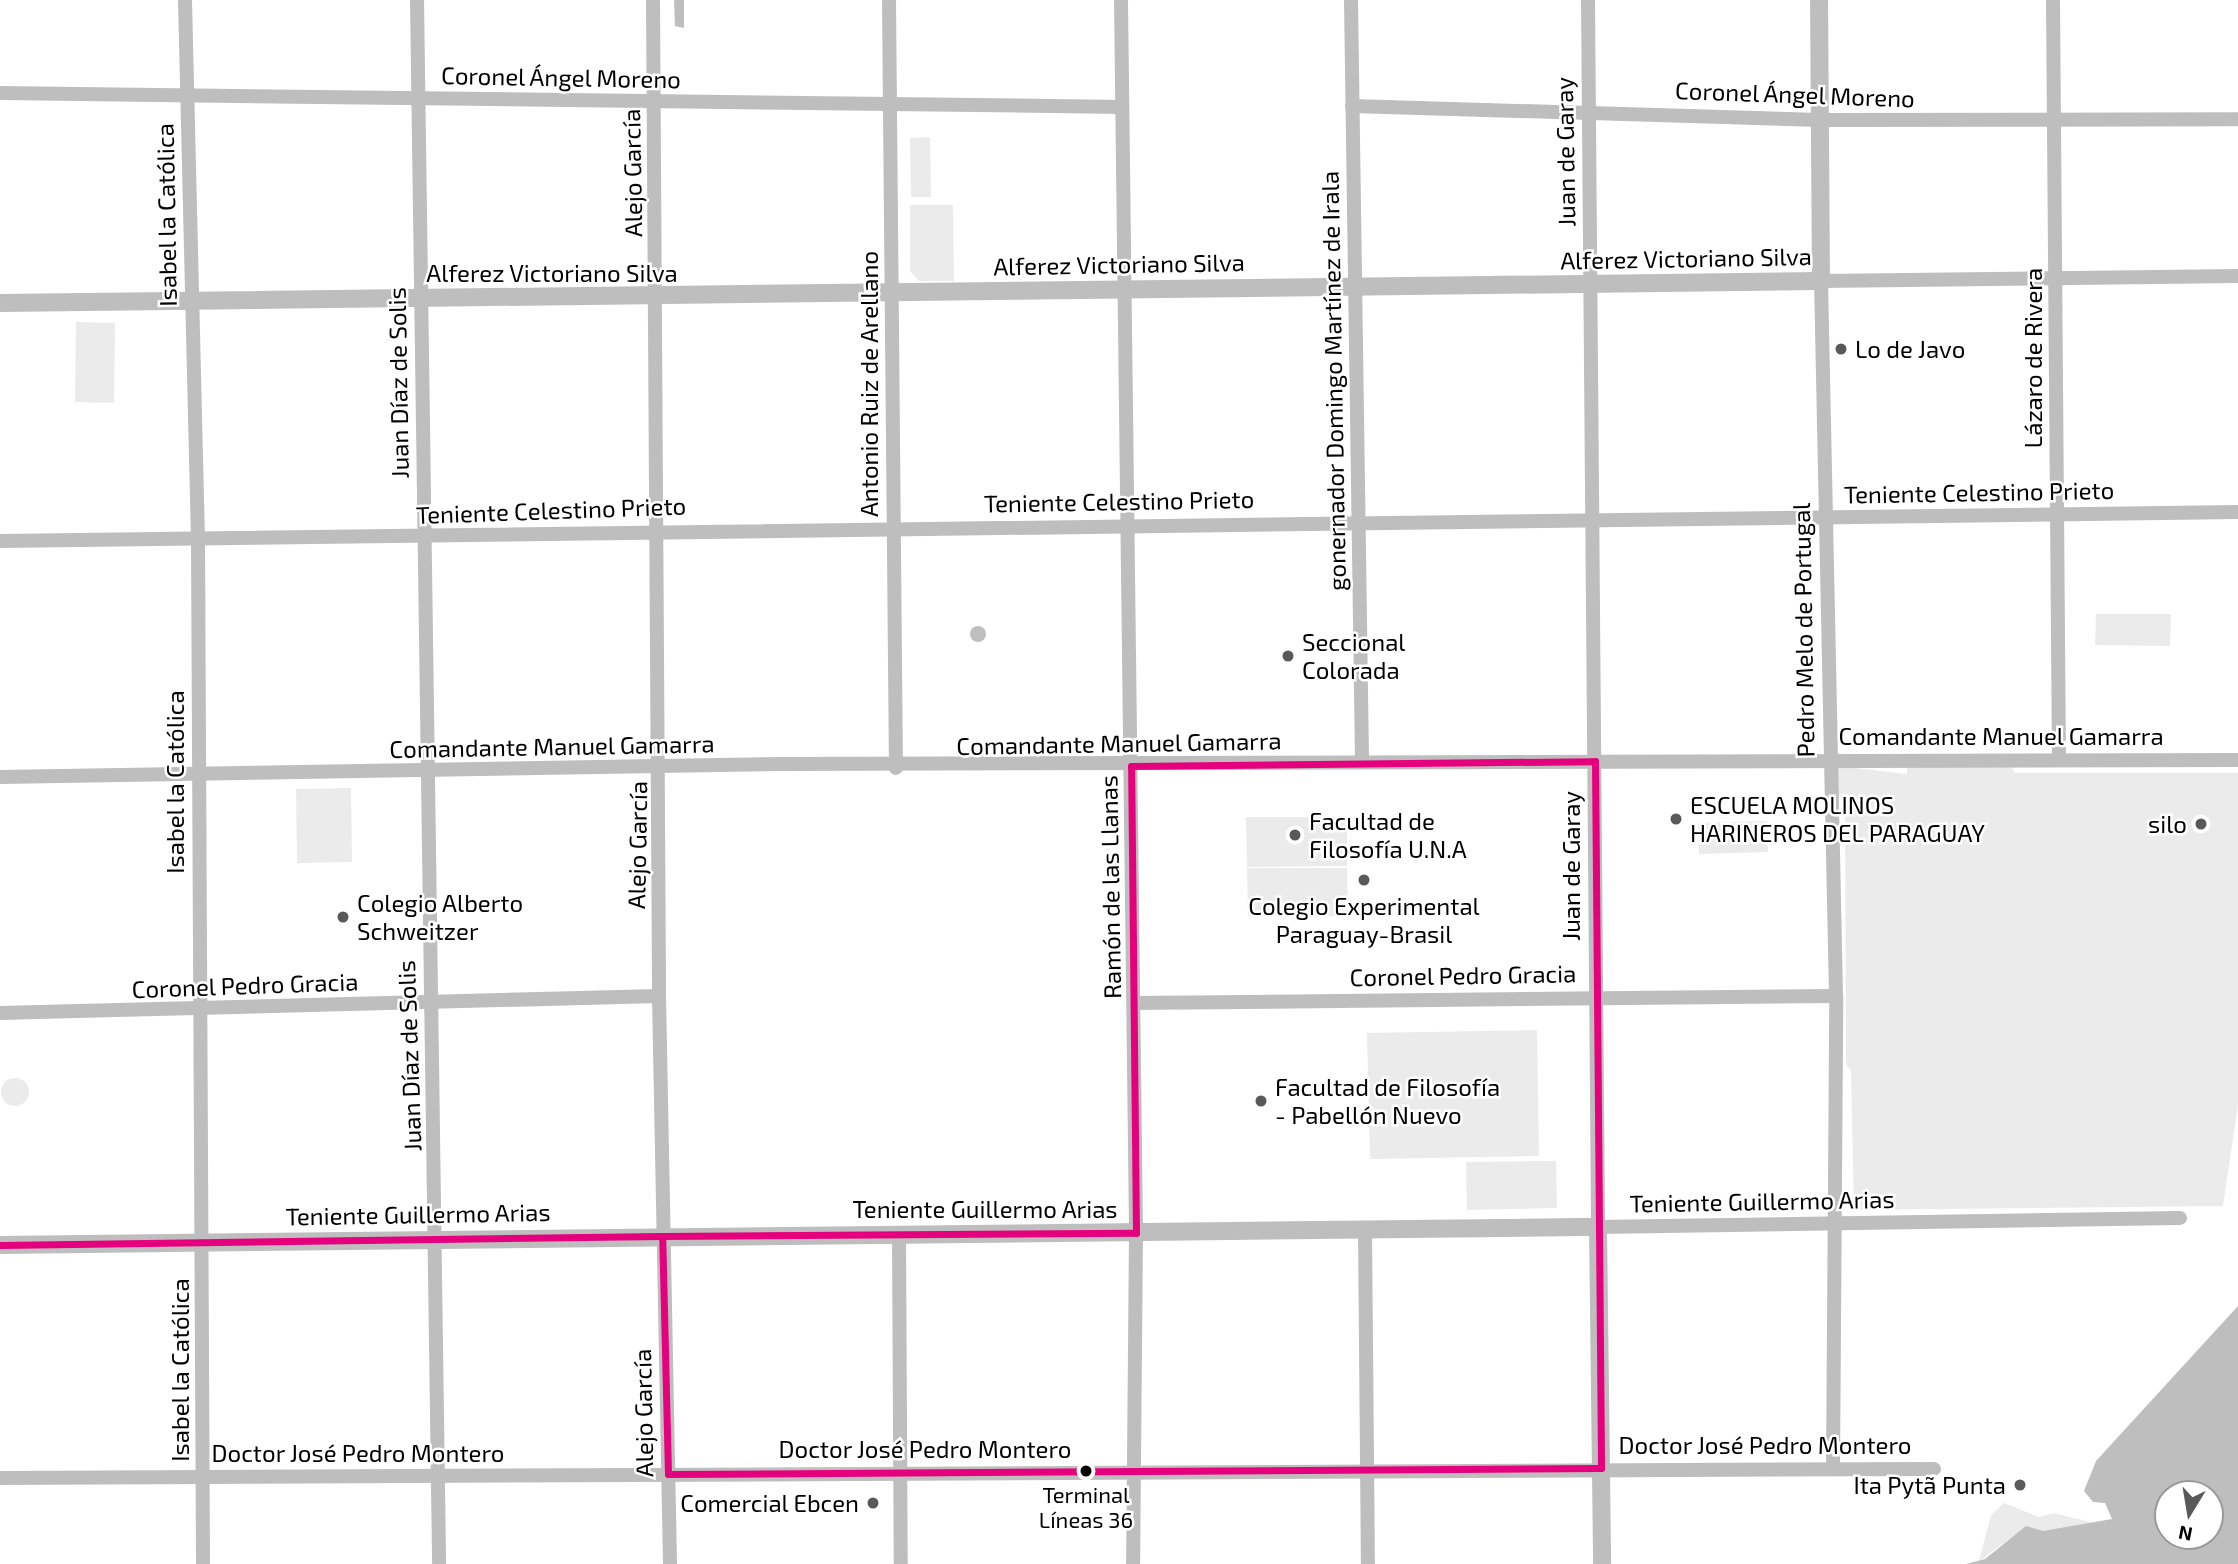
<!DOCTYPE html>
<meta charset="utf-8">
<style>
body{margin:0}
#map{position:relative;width:2238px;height:1564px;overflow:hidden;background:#fff;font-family:"Exo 2",sans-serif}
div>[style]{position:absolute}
.green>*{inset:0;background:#ebebeb}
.round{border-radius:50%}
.water>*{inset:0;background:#bebebe}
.minor>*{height:14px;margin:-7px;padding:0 7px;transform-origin:7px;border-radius:7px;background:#bebebe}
.tertiary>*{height:18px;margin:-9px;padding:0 9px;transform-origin:9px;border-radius:9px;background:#bebebe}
.bus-1>*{height:7px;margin:-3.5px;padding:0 3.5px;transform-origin:3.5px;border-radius:3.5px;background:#e5007d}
.dots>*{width:19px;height:19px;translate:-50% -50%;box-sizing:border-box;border:4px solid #fff;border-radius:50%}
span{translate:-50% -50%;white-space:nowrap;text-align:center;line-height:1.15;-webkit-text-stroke:5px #fff;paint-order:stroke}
.bus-label{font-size:22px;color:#000}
.street-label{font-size:24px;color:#000}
.poi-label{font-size:24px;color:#000}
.left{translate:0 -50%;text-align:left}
.right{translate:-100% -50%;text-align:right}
.north{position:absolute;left:2154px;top:1480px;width:70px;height:70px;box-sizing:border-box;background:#fff;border:2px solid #999;border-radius:50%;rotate:191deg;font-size:19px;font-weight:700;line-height:28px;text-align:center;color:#000}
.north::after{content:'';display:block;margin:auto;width:24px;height:32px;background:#595959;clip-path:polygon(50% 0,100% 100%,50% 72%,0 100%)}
</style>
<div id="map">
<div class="green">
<i style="clip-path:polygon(930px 137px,931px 197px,911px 197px,910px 138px)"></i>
<i style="clip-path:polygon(910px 205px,953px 205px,954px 281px,919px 281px,910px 271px)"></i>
<i style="clip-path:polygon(76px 322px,115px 323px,114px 403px,75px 402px)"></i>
<i style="clip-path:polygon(2096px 614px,2171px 614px,2170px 646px,2095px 645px)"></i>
<i style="clip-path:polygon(2010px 763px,2015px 773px,2238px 773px,2238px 1105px,2223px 1206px,1854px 1210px,1851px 1071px,1846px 1064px,1845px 803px,1835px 789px,1838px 766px,1907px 774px,1907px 766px)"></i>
<i style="clip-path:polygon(351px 788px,352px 862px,297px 863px,296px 789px)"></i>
<i style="clip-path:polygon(1246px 817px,1347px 817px,1347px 866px,1247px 867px)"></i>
<i style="clip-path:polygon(1767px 821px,1768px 852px,1699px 854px,1698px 823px)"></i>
<i style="clip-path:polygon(1247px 868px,1347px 868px,1348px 916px,1248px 916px)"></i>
<i style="clip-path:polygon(1537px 1030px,1539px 1156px,1370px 1159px,1367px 1033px)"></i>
<i class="round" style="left:1px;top:1078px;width:28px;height:28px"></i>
<i style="clip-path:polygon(1556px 1161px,1557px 1208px,1467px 1210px,1466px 1162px)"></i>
<i style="clip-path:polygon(2004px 1503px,2039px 1517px,2054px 1513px,2102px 1525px,2042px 1532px,2026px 1527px,1979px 1561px,1991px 1515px)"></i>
</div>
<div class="water">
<i style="clip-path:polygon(674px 0,684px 0,684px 28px,675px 26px)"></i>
<i class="round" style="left:970px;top:626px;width:16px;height:16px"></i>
<i style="clip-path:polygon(evenodd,2238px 1306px,2238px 1564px,1966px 1564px,1985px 1559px,2026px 1526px,2043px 1531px,2112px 1519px,2105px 1503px,2093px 1502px,2084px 1491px,2096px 1461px,2238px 1306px,2168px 1494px,2210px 1494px,2210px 1536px,2168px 1536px,2168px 1494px)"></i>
</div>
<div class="minor">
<i style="left:185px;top:0;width:539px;rotate:88.62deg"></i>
<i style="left:198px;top:539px;width:1025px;rotate:89.72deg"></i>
<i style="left:417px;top:0;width:1564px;rotate:89.19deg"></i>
<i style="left:653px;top:0;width:996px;rotate:89.65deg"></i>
<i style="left:659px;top:996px;width:568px;rotate:88.89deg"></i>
<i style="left:889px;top:0;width:768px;rotate:89.48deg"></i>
<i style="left:1121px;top:0;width:1233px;rotate:89.3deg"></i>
<i style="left:1136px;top:1233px;width:331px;rotate:90.5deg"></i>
<i style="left:1351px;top:0;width:761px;rotate:89.17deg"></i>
<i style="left:1588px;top:0;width:1227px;rotate:89.53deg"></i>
<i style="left:1598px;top:1227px;width:582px;rotate:-0.89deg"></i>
<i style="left:2053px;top:0;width:759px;rotate:89.55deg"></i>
<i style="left:0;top:93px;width:1122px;rotate:0.71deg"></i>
<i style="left:1352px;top:106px;width:468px;rotate:1.7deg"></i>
<i style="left:1820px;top:120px;width:418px;rotate:-0.1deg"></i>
<i style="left:0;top:541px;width:2238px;rotate:-0.74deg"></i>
<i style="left:0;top:777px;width:782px;rotate:-0.95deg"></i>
<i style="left:782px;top:764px;width:1456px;rotate:-0.16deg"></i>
<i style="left:1134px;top:1003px;width:702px;rotate:-0.57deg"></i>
<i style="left:0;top:1013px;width:659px;rotate:-1.48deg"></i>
<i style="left:1365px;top:1230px;width:334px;rotate:89.5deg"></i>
<i style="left:899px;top:1235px;width:329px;rotate:89.7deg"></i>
<i style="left:1833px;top:1469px;width:473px;rotate:-89.6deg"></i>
<i style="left:1836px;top:996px;width:715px;rotate:-91.2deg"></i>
<i style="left:1821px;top:281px;width:417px;rotate:-0.7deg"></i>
<i style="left:0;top:1478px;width:1934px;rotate:-0.27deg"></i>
</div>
<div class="tertiary">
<i style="left:0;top:303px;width:1821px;rotate:-0.69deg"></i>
<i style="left:1821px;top:281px;width:281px;rotate:-90.4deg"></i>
<i style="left:0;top:1245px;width:1598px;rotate:-0.65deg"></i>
<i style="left:1598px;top:1227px;width:337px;rotate:89.3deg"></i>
</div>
<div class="bus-1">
<i style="left:1595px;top:761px;width:707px;rotate:89.51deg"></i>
<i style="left:1601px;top:1468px;width:933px;rotate:179.63deg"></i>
<i style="left:668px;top:1474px;width:238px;rotate:-91.4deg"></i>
<i style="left:662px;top:1236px;width:474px;rotate:-0.4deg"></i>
<i style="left:1136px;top:1233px;width:467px;rotate:-90.6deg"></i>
<i style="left:1131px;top:766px;width:464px;rotate:-0.6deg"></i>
<i style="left:0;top:1245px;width:662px;rotate:-0.78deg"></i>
</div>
<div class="dots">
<i style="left:1841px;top:349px;background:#595959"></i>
<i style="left:1288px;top:656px;background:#595959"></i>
<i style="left:1676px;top:819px;background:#595959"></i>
<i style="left:2201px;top:824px;background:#595959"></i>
<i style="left:1295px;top:835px;background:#595959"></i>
<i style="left:1364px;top:880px;background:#595959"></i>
<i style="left:343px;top:917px;background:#595959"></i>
<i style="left:1261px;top:1101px;background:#595959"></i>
<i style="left:1086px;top:1471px;background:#000"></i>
<i style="left:2020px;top:1485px;background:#595959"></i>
<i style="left:873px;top:1503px;background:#595959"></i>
</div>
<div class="bus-label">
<span style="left:1086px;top:1507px">Terminal<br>Líneas 36</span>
</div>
<div class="street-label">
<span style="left:561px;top:77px;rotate:1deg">Coronel Ángel Moreno</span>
<span style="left:1795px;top:94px;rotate:2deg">Coronel Ángel Moreno</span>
<span style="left:1565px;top:152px;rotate:-91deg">Juan de Garay</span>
<span style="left:632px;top:173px;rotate:-91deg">Alejo García</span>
<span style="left:166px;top:215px;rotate:-91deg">Isabel la Católica</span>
<span style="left:1686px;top:258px;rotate:-1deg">Alferez Victoriano Silva</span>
<span style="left:1119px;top:264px;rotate:-1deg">Alferez Victoriano Silva</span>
<span style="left:552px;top:273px">Alferez Victoriano Silva</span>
<span style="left:2033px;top:358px;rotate:-90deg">Lázaro de Rivera</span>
<span style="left:1333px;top:381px;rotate:-91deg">gonernador Domingo Martínez de Irala</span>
<span style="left:398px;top:383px;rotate:-91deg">Juan Díaz de Solis</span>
<span style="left:869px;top:384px;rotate:-90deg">Antonio Ruiz de Arellano</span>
<span style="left:1979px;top:492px;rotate:-1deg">Teniente Celestino Prieto</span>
<span style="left:1119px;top:501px;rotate:-1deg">Teniente Celestino Prieto</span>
<span style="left:551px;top:510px;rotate:-2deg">Teniente Celestino Prieto</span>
<span style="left:1803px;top:630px;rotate:-91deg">Pedro Melo de Portugal</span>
<span style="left:2001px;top:736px">Comandante Manuel Gamarra</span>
<span style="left:1119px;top:743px;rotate:-1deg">Comandante Manuel Gamarra</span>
<span style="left:552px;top:746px;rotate:-1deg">Comandante Manuel Gamarra</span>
<span style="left:175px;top:782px;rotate:-90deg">Isabel la Católica</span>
<span style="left:637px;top:845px;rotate:-89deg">Alejo García</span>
<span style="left:1571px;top:866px;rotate:-90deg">Juan de Garay</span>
<span style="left:1110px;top:887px;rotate:-91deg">Ramón de las Llanas</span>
<span style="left:1463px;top:975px;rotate:-1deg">Coronel Pedro Gracia</span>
<span style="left:245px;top:985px;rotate:-2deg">Coronel Pedro Gracia</span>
<span style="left:409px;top:1056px;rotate:-92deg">Juan Díaz de Solis</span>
<span style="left:1762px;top:1201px;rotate:-1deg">Teniente Guillermo Arias</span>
<span style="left:985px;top:1209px">Teniente Guillermo Arias</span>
<span style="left:418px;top:1214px;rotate:-1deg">Teniente Guillermo Arias</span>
<span style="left:180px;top:1370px;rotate:-90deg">Isabel la Católica</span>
<span style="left:643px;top:1413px;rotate:-91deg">Alejo García</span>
<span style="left:1765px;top:1445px">Doctor José Pedro Montero</span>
<span style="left:925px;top:1449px">Doctor José Pedro Montero</span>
<span style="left:358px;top:1453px">Doctor José Pedro Montero</span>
</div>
<div class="poi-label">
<span class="left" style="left:1855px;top:349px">Lo de Javo</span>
<span class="left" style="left:1302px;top:656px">Seccional<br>Colorada</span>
<span class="left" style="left:1690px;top:819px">ESCUELA MOLINOS<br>HARINEROS DEL PARAGUAY</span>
<span class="left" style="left:1309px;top:835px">Facultad de<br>Filosofía U.N.A</span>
<span class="right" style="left:2187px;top:824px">silo</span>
<span class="left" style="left:357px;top:917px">Colegio Alberto<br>Schweitzer</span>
<span style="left:1364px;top:920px">Colegio Experimental<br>Paraguay-Brasil</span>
<span class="left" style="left:1275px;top:1101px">Facultad de Filosofía<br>- Pabellón Nuevo</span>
<span class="right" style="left:2006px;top:1485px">Ita Pytã Punta</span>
<span class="right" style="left:859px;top:1503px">Comercial Ebcen</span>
</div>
<div class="north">N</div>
</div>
